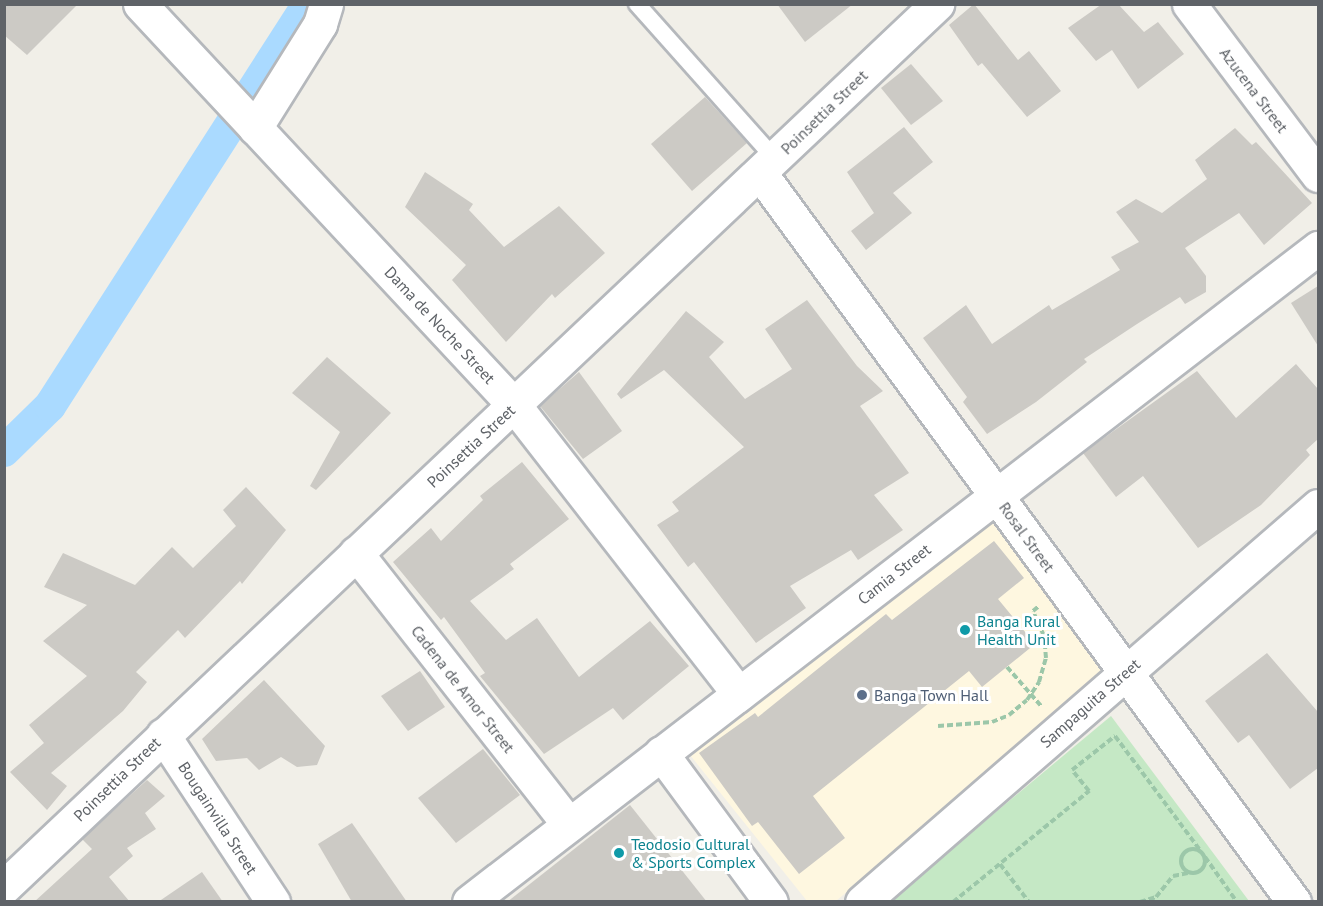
<!DOCTYPE html>
<style>
body{margin:0}
#map{position:relative;width:1323px;height:906px;overflow:hidden;background:#f1efe8;font-family:"PT Sans",sans-serif}
div>[style]{position:absolute}
.commercial>*{inset:0;background:#fef7e0}
.green>*{inset:0;background:#c5e8c5}
.canal>*{height:32px;margin:-16px;padding:0 16px;transform-origin:16px;border-radius:16px;background:#aadaff}
.building>*{inset:0;background:#cccac5}
.path>*{height:4px;margin-top:-2px;transform-origin:0;background:repeating-linear-gradient(90deg,#9cc7a9 0 6px,transparent 0 9px)}
.path>.ring{margin:-2px;padding:0;box-sizing:content-box;background:none;border:4px solid #9cc7a9;border-radius:50%}
.roads{filter:drop-shadow(2px 0 #b5b8bc) drop-shadow(-2px 0 #b5b8bc) drop-shadow(0 2px #b5b8bc) drop-shadow(0 -2px #b5b8bc)}
.service>*{height:16px;margin:-8px;padding:0 8px;transform-origin:8px;border-radius:8px;background:#fff}
.minor>*{height:33px;margin:-16.5px;padding:0 16.5px;transform-origin:16.5px;border-radius:16.5px;background:#fff}
.dots>*{width:16px;height:16px;translate:-50% -50%;box-sizing:border-box;border:3px solid #fff;border-radius:50%}
span{translate:-50% -50%;white-space:nowrap;text-align:center;line-height:1.15;-webkit-text-stroke:6px #fff;paint-order:stroke}
.street-label{font-size:16px;color:#5f6368}
.culture-label{font-size:16px;color:#0d838f}
.left{translate:0 -50%;text-align:left}
.service-label{font-size:16px;color:#4e5e75}
.frame{position:absolute;inset:0;border:6px solid #5f6368;pointer-events:none}
</style>
<div id="map">
<div class="commercial">
<i style="clip-path:polygon(991px 521px,1104px 675px,836px 901px,807px 901px,690px 755px)"></i>
</div>
<div class="green">
<i style="clip-path:polygon(1111px 716px,1249px 901px,889px 901px)"></i>
</div>
<div class="canal">
<i style="left:4px;top:451px;width:64px;rotate:-44.4deg"></i>
<i style="left:50px;top:406px;width:478px;rotate:-57.3deg"></i>
</div>
<div class="building">
<i style="clip-path:polygon(4px 4px,78px 4px,27px 55px,4px 35px)"></i>
<i style="clip-path:polygon(777px 4px,853px 4px,805px 42px)"></i>
<i style="clip-path:polygon(974px 4px,1018px 60px,1029px 51px,1061px 91px,1027px 117px,982px 63px,978px 66px,949px 25px)"></i>
<i style="clip-path:polygon(1102px 4px,1118px 4px,1144px 32px,1158px 22px,1184px 54px,1138px 89px,1112px 50px,1096px 61px,1068px 28px)"></i>
<i style="clip-path:polygon(911px 64px,943px 101px,911px 125px,881px 88px)"></i>
<i style="clip-path:polygon(705px 97px,747px 143px,692px 191px,651px 144px)"></i>
<i style="clip-path:polygon(904px 127px,933px 162px,893px 193px,912px 213px,866px 250px,851px 231px,874px 213px,847px 172px)"></i>
<i style="clip-path:polygon(1235px 128px,1252px 145px,1256px 142px,1312px 203px,1264px 245px,1239px 213px,1185px 248px,1206px 276px,1206px 292px,1185px 304px,1180px 297px,1137px 324px,1084px 359px,1087px 362px,1036px 402px,987px 434px,963px 402px,967px 397px,923px 338px,966px 305px,992px 344px,1049px 305px,1052px 310px,1120px 270px,1111px 257px,1139px 242px,1116px 212px,1136px 199px,1162px 213px,1207px 179px,1195px 160px)"></i>
<i style="clip-path:polygon(425px 172px,473px 204px,469px 210px,504px 247px,559px 206px,605px 253px,555px 298px,552px 294px,506px 342px,452px 280px,466px 265px,405px 207px)"></i>
<i style="clip-path:polygon(1318px 286px,1318px 346px,1291px 303px)"></i>
<i style="clip-path:polygon(807px 300px,857px 366px,883px 391px,860px 406px,909px 473px,874px 495px,903px 530px,858px 560px,851px 550px,790px 586px,806px 608px,756px 643px,694px 562px,688px 567px,657px 525px,679px 511px,672px 502px,744px 447px,664px 370px,621px 399px,617px 394px,686px 311px,724px 342px,709px 357px,745px 399px,792px 369px,765px 329px)"></i>
<i style="clip-path:polygon(327px 357px,391px 413px,316px 490px,310px 486px,340px 432px,292px 393px)"></i>
<i style="clip-path:polygon(1296px 364px,1318px 389px,1318px 439px,1306px 450px,1310px 455px,1261px 505px,1198px 548px,1143px 476px,1116px 497px,1083px 453px,1197px 371px,1236px 418px)"></i>
<i style="clip-path:polygon(579px 372px,622px 431px,583px 459px,540px 406px)"></i>
<i style="clip-path:polygon(522px 462px,569px 519px,510px 564px,514px 569px,470px 601px,506px 640px,537px 618px,579px 677px,650px 621px,689px 666px,623px 720px,613px 708px,544px 754px,480px 676px,485px 673px,444px 617px,441px 620px,393px 562px,431px 528px,441px 541px,483px 500px,480px 496px)"></i>
<i style="clip-path:polygon(246px 487px,286px 530px,242px 584px,240px 581px,185px 638px,178px 630px,136px 672px,147px 682px,123px 711px,51px 773px,67px 786px,47px 810px,10px 772px,44px 743px,29px 725px,87px 676px,43px 641px,87px 605px,44px 587px,63px 553px,135px 585px,172px 547px,193px 568px,236px 526px,223px 510px)"></i>
<i style="clip-path:polygon(994px 541px,1024px 578px,998px 599px,1035px 644px,982px 687px,969px 671px,813px 796px,845px 838px,799px 874px,758px 822px,752px 826px,699px 753px,755px 713px,758px 717px,886px 614px,892px 620px)"></i>
<i style="clip-path:polygon(1267px 653px,1318px 712px,1318px 768px,1290px 789px,1249px 735px,1238px 743px,1205px 701px)"></i>
<i style="clip-path:polygon(420px 671px,445px 707px,408px 731px,381px 696px)"></i>
<i style="clip-path:polygon(264px 680px,325px 746px,317px 765px,297px 767px,281px 757px,259px 770px,247px 758px,216px 761px,202px 739px)"></i>
<i style="clip-path:polygon(483px 749px,520px 795px,456px 843px,418px 798px)"></i>
<i style="clip-path:polygon(147px 780px,165px 796px,145px 813px,156px 829px,127px 848px,133px 856px,109px 877px,130px 902px,34px 902px,92px 849px,82px 839px)"></i>
<i style="clip-path:polygon(630px 805px,707px 902px,507px 902px)"></i>
<i style="clip-path:polygon(352px 823px,407px 902px,352px 902px,318px 844px)"></i>
<i style="clip-path:polygon(202px 872px,223px 902px,158px 902px)"></i>
</div>
<div class="path">
<i style="left:1007px;top:667px;width:53px;rotate:48.8deg"></i>
<i style="left:938px;top:726px;width:54px;rotate:-4.2deg"></i>
<i style="left:992px;top:722px;width:18px;rotate:-22deg"></i>
<i style="left:1009px;top:715px;width:23px;rotate:-40deg"></i>
<i style="left:1027px;top:700px;width:22px;rotate:-56deg"></i>
<i style="left:1039px;top:682px;width:25px;rotate:-74deg"></i>
<i style="left:1046px;top:658px;width:22px;rotate:-95deg"></i>
<i style="left:1044px;top:636px;width:27px;rotate:-114deg"></i>
<i style="left:1033px;top:611px;width:8px;rotate:-40deg"></i>
<i class="ring" style="left:1181px;top:849px;width:20px;height:20px"></i>
<i style="left:1205px;top:857px;width:55px;rotate:54.6deg"></i>
<i style="left:1000px;top:864px;width:48px;rotate:52.7deg"></i>
<i style="left:953px;top:902px;width:176px;rotate:-39.2deg"></i>
<i style="left:1089px;top:791px;width:27px;rotate:-129deg"></i>
<i style="left:1072px;top:770px;width:55px;rotate:-38.3deg"></i>
<i style="left:1115px;top:736px;width:142px;rotate:53.3deg"></i>
<i style="left:1140px;top:902px;width:17px;rotate:-17deg"></i>
<i style="left:1156px;top:897px;width:27px;rotate:-51deg"></i>
<i style="left:1173px;top:876px;width:15px;rotate:-11deg"></i>
</div>
<div class="roads">
<div class="service">
<i style="left:637px;top:4px;width:208px;rotate:48.3deg"></i>
</div>
<div class="minor">
<i style="left:140px;top:4px;width:548px;rotate:47deg"></i>
<i style="left:514px;top:405px;width:366px;rotate:52.1deg"></i>
<i style="left:1189px;top:4px;width:214px;rotate:53deg"></i>
<i style="left:255px;top:128px;width:123px;rotate:-58deg"></i>
<i style="left:320px;top:24px;width:21px;rotate:-73deg"></i>
<i style="left:760px;top:173px;width:904px;rotate:53.78deg"></i>
<i style="left:356px;top:553px;width:345px;rotate:51.9deg"></i>
<i style="left:163px;top:735px;width:200px;rotate:56.6deg"></i>
<i style="left:661px;top:753px;width:185px;rotate:53.6deg"></i>
<i style="left:4px;top:887px;width:1285px;rotate:-43.42deg"></i>
<i style="left:469px;top:902px;width:1072px;rotate:-37.61deg"></i>
<i style="left:862px;top:902px;width:604px;rotate:-40.97deg"></i>
</div>
</div>
<div class="dots">
<i style="left:965px;top:630px;background:#0f9aa8"></i>
<i style="left:862px;top:695px;background:#5c6f8a"></i>
<i style="left:619px;top:853px;background:#0f9aa8"></i>
</div>
<div class="street-label">
<span style="left:1254px;top:90px;rotate:53deg">Azucena Street</span>
<span style="left:824px;top:112px;rotate:-44deg">Poinsettia Street</span>
<span style="left:440px;top:325px;rotate:47deg">Dama de Noche Street</span>
<span style="left:471px;top:446px;rotate:-43deg">Poinsettia Street</span>
<span style="left:1027px;top:537px;rotate:54deg">Rosal Street</span>
<span style="left:894px;top:574px;rotate:-38deg">Camia Street</span>
<span style="left:463px;top:689px;rotate:52deg">Cadena de Amor Street</span>
<span style="left:1090px;top:703px;rotate:-41deg">Sampaguita Street</span>
<span style="left:117px;top:779px;rotate:-44deg">Poinsettia Street</span>
<span style="left:218px;top:818px;rotate:57deg">Bougainvilla Street</span>
</div>
<div class="culture-label">
<span class="left" style="left:977px;top:630px">Banga Rural<br>Health Unit</span>
<span class="left" style="left:631px;top:853px">Teodosio Cultural<br>&amp; Sports Complex</span>
</div>
<div class="service-label">
<span class="left" style="left:874px;top:695px">Banga Town Hall</span>
</div>
<div class="frame"></div>
</div>
